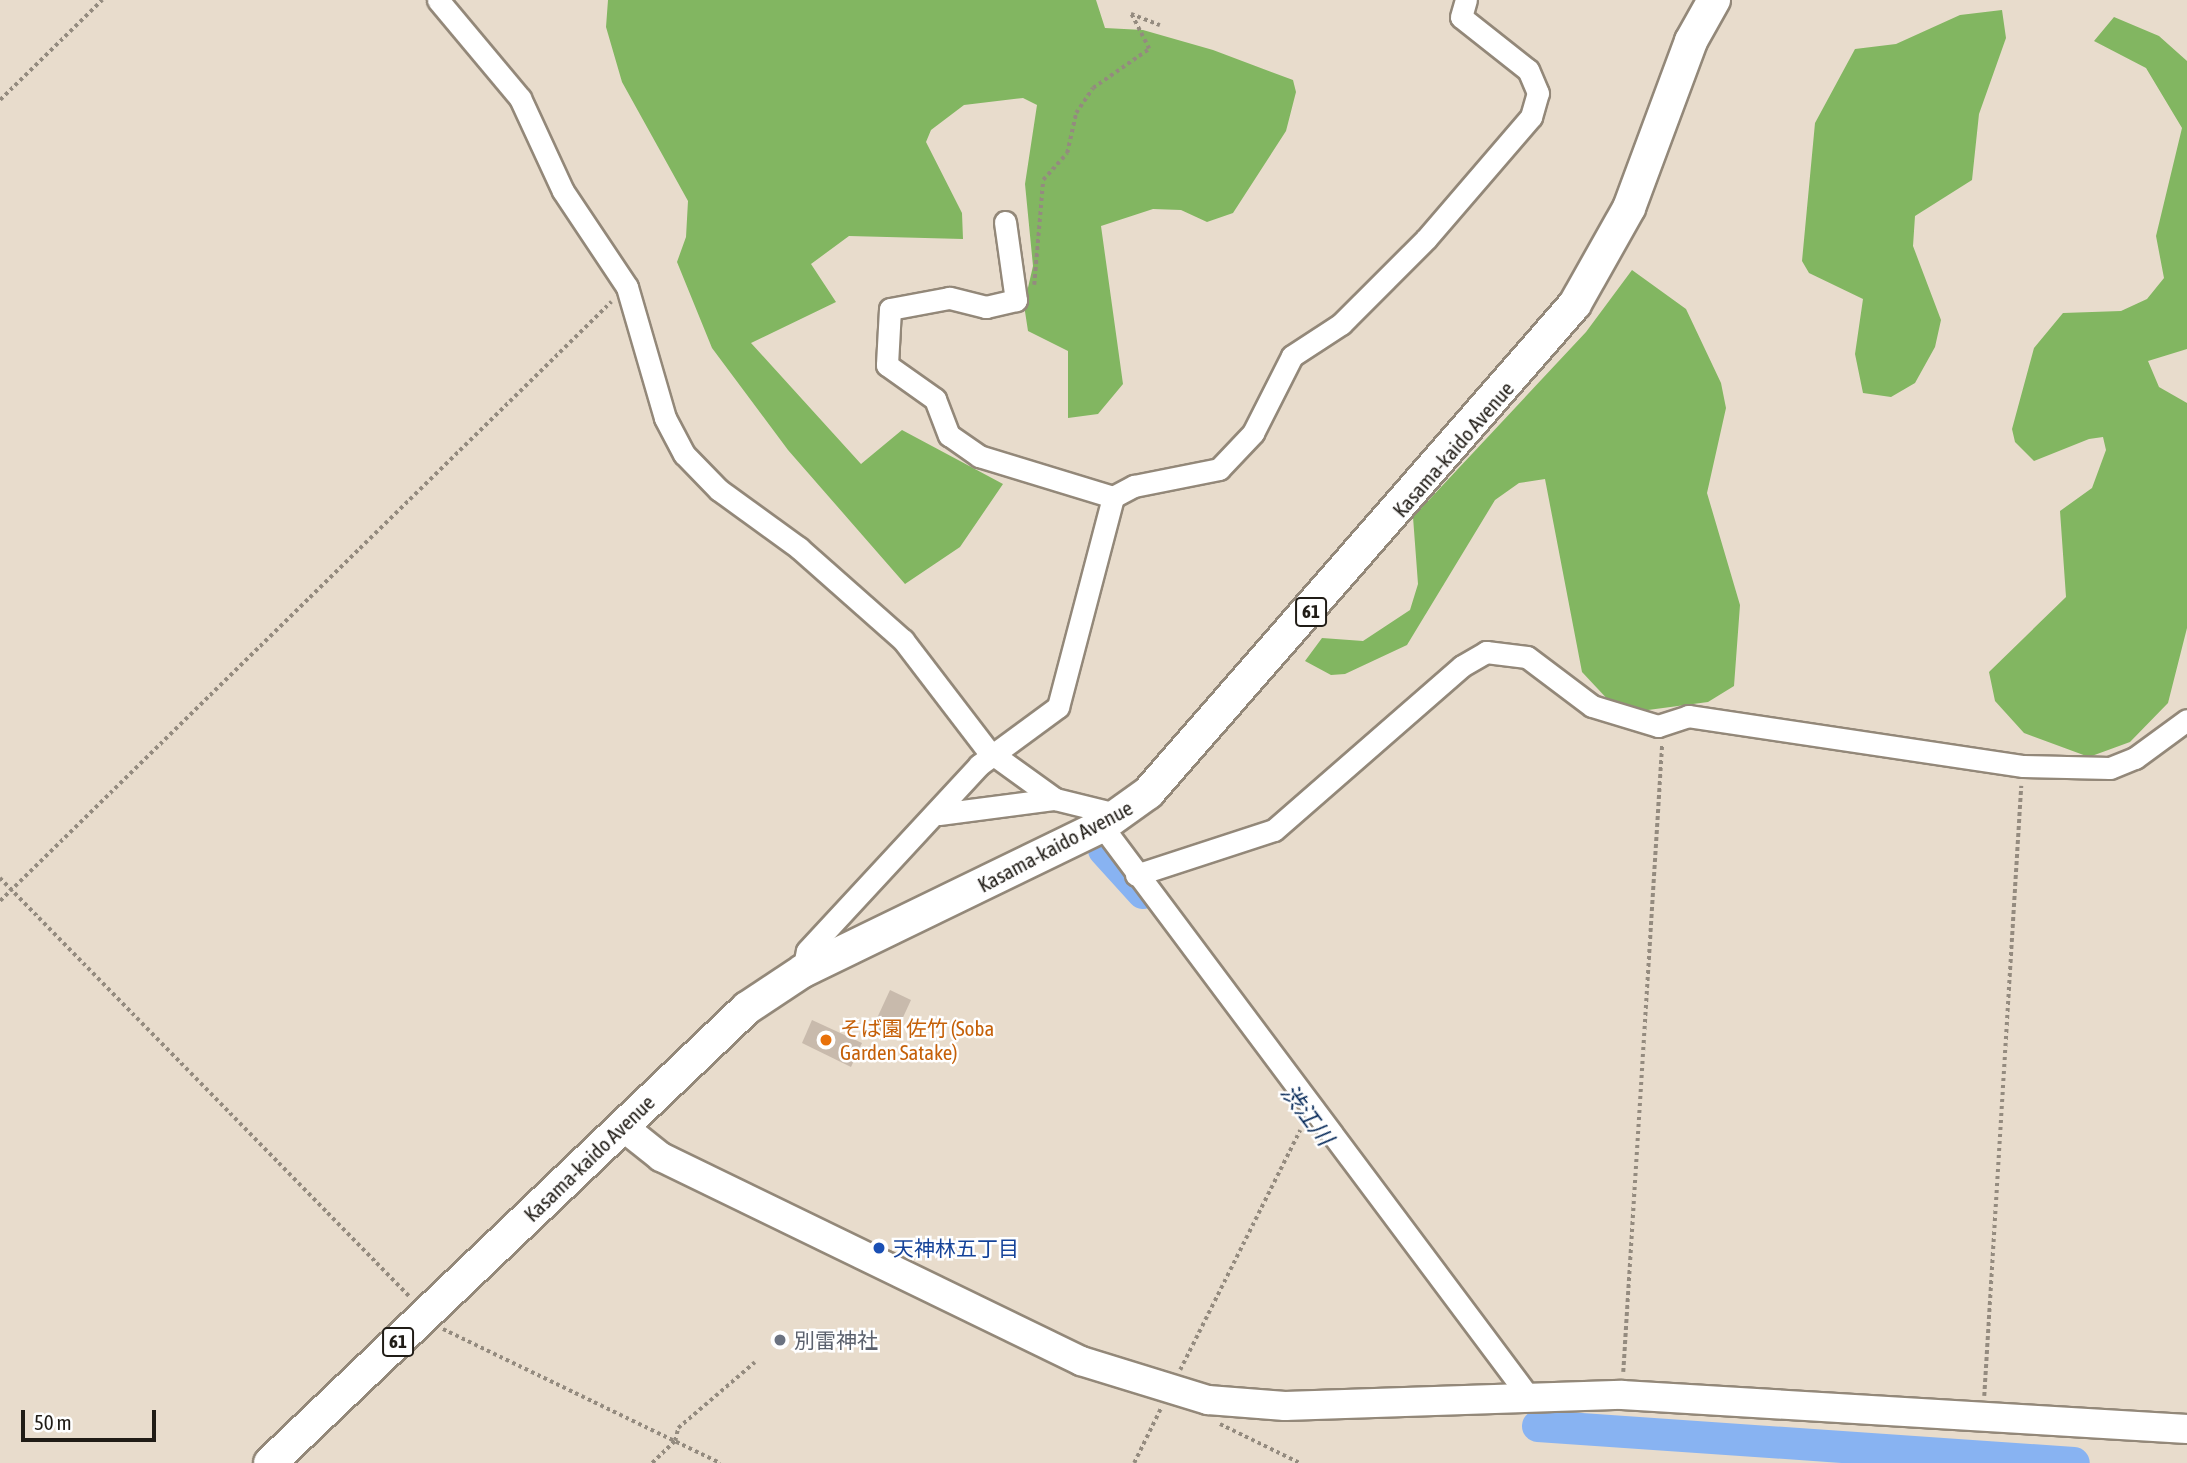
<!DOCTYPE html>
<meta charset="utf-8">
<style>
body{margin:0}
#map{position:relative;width:2187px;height:1463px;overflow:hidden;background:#e8dccc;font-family:"Asap Condensed","Noto Sans JP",sans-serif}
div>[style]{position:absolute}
.forest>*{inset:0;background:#82b661}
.river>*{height:32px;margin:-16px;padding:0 16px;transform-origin:16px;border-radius:16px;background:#88b3f2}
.building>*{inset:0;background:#c8baac}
.path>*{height:3.5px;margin-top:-1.75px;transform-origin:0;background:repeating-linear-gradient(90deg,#948b7f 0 3.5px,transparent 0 7px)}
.roads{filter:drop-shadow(2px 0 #938879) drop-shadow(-2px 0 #938879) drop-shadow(0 2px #938879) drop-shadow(0 -2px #938879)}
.street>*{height:21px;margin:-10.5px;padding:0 10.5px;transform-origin:10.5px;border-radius:10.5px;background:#fff}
.secondary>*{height:28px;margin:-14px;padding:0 14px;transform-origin:14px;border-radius:14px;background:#fff}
.primary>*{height:32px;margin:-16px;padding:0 16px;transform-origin:16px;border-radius:16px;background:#fff}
.dots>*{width:19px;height:19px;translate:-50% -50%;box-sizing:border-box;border:4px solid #fff;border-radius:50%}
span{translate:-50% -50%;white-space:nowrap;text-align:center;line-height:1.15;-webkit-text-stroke:5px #fff;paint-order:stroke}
.shield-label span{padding:2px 5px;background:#fff;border:2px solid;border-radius:5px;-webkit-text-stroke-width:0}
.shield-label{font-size:19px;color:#201c16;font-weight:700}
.street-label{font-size:21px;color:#201c16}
.food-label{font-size:21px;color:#c56008}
.left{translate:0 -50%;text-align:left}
.transit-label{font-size:21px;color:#164399}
.worship-label{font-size:21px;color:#5b616d}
.water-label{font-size:23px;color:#052858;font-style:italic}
.scale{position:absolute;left:21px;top:1410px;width:135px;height:32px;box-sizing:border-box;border:4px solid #201c16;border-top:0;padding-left:9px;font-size:21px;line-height:24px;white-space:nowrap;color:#201c16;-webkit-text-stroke:5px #fff;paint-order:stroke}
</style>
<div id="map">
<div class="forest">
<i style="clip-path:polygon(608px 0,1096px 0,1105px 28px,1143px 30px,1213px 50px,1293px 80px,1296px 92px,1286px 131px,1233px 213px,1207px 222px,1181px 210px,1153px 209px,1101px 226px,1123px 384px,1098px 414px,1068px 418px,1068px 351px,1028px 331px,1024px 305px,1033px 266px,1025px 184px,1037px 105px,1023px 98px,964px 105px,931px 130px,926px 142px,962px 213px,963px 239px,849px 236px,811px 264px,836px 302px,751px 343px,861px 464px,902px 430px,1003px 484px,960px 547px,905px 584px,788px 450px,712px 348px,677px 262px,686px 237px,688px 201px,622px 82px,606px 27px)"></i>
<i style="clip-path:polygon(2002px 10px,2006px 38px,1979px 114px,1972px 180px,1915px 216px,1913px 246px,1941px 320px,1935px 347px,1915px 383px,1891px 397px,1863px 393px,1855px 354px,1863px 299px,1809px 273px,1802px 261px,1815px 123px,1855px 49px,1896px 44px,1960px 15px)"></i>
<i style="clip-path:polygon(2114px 17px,2159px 36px,2187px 61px,2187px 349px,2148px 361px,2159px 387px,2187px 403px,2187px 628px,2168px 703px,2130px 742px,2089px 757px,2024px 733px,1995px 701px,1989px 672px,2066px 597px,2060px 511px,2092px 488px,2106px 450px,2103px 437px,2089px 439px,2034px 461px,2015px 442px,2012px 429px,2034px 348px,2063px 313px,2121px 311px,2147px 299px,2164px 278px,2156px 236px,2182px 128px,2146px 68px,2094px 41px)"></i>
<i style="clip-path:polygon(1632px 270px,1686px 309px,1721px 383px,1726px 408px,1707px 493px,1740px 605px,1734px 686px,1708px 702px,1633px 712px,1612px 704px,1582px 672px,1545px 479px,1519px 483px,1495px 500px,1407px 645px,1345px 674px,1331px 675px,1305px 661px,1322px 638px,1363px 641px,1410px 610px,1418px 584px,1413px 517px,1586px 332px)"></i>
</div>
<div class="river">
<i style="left:1104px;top:850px;width:58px;rotate:47.8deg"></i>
<i style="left:1538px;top:1426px;width:537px;rotate:3.95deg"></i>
</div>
<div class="building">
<i style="clip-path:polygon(890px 990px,911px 1000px,893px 1039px,872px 1029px)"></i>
<i style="clip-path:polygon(812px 1020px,862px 1043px,851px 1067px,802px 1043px)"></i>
</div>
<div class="path">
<i style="left:0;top:100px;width:143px;rotate:-44.4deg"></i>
<i style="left:1034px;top:285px;width:105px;rotate:-85.1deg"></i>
<i style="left:1043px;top:180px;width:36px;rotate:-48deg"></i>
<i style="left:1067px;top:153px;width:41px;rotate:-77.3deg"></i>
<i style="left:1076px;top:113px;width:30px;rotate:-56deg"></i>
<i style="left:1093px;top:88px;width:68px;rotate:-34.9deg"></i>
<i style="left:1149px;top:49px;width:39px;rotate:-117deg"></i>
<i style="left:1131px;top:14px;width:31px;rotate:21deg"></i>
<i style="left:0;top:878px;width:586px;rotate:45.62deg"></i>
<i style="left:0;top:901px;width:856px;rotate:-44.43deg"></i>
<i style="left:443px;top:1329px;width:308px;rotate:25.8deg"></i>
<i style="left:1180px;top:1370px;width:268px;rotate:-63.4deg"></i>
<i style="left:1623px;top:1372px;width:629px;rotate:-86.45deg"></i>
<i style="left:1984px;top:1396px;width:611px;rotate:-86.53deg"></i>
<i style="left:1220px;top:1424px;width:89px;rotate:26deg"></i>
<i style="left:652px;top:1463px;width:32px;rotate:-44deg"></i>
<i style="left:675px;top:1441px;width:13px;rotate:-77deg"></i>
<i style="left:678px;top:1428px;width:101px;rotate:-40.6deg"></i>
<i style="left:1134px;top:1463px;width:61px;rotate:-63.9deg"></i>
</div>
<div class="roads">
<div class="street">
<i style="left:438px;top:0;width:128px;rotate:50.1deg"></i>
<i style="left:520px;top:98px;width:102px;rotate:65.2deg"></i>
<i style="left:563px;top:191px;width:115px;rotate:56.3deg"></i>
<i style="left:627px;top:287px;width:136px;rotate:73.8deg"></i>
<i style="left:665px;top:418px;width:41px;rotate:62.2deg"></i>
<i style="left:684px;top:454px;width:50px;rotate:45.8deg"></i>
<i style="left:719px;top:490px;width:99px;rotate:35.9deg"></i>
<i style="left:799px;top:548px;width:139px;rotate:41.5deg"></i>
<i style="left:903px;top:640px;width:138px;rotate:52.6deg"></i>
<i style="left:987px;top:750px;width:84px;rotate:35.8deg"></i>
<i style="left:1055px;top:799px;width:67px;rotate:13.8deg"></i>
<i style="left:1005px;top:222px;width:79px;rotate:82deg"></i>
<i style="left:1016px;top:300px;width:31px;rotate:167deg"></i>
<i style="left:986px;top:307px;width:38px;rotate:-166deg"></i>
<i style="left:949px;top:298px;width:60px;rotate:169.4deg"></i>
<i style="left:890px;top:309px;width:56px;rotate:93.1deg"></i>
<i style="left:887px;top:365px;width:59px;rotate:35.3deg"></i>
<i style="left:935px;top:399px;width:39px;rotate:69deg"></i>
<i style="left:949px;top:435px;width:37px;rotate:35deg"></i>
<i style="left:979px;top:456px;width:140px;rotate:17deg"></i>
<i style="left:939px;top:814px;width:117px;rotate:-7.4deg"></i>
<i style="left:1102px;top:826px;width:713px;rotate:53.21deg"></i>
<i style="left:1136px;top:875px;width:145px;rotate:-18.1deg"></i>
<i style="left:1274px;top:830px;width:249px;rotate:-41.1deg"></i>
<i style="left:1462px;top:666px;width:28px;rotate:-30deg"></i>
<i style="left:1486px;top:652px;width:41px;rotate:7deg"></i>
<i style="left:1527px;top:657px;width:81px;rotate:37deg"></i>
<i style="left:1592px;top:706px;width:69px;rotate:16.9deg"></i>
<i style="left:1658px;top:726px;width:32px;rotate:-18deg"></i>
<i style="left:1688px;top:716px;width:339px;rotate:8.5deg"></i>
<i style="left:2023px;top:766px;width:87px;rotate:1.3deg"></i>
<i style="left:2110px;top:768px;width:27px;rotate:-22deg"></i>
<i style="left:2135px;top:758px;width:64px;rotate:-36.2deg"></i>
<i style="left:803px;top:971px;width:20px;rotate:-79deg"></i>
<i style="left:807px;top:951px;width:253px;rotate:-47.2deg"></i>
<i style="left:979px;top:765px;width:98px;rotate:-36.3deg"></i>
<i style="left:1058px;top:707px;width:217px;rotate:-75.3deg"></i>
<i style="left:1113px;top:497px;width:24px;rotate:-28deg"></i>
<i style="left:1134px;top:486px;width:87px;rotate:-11.3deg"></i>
<i style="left:1219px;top:469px;width:50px;rotate:-46.6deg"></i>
<i style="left:1253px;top:433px;width:86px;rotate:-63.1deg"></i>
<i style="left:1292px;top:356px;width:59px;rotate:-33.1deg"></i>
<i style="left:1341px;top:324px;width:120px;rotate:-45deg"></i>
<i style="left:1426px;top:239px;width:161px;rotate:-49.3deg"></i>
<i style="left:1531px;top:117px;width:25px;rotate:-74deg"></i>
<i style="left:1538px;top:93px;width:25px;rotate:-113deg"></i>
<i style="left:1528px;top:70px;width:85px;rotate:-141.7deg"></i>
<i style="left:1461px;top:17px;width:18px;rotate:-74deg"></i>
</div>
<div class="secondary">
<i style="left:622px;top:1126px;width:50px;rotate:38.5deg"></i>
<i style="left:661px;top:1157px;width:467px;rotate:25.9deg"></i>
<i style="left:1081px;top:1361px;width:133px;rotate:17.1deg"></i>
<i style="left:1208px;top:1400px;width:77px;rotate:4.5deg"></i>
<i style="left:1285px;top:1406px;width:337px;rotate:-1.9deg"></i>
<i style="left:1622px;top:1395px;width:566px;rotate:3.44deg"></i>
</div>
<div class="primary">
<i style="left:270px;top:1463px;width:659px;rotate:-43.65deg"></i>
<i style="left:747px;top:1008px;width:67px;rotate:-33.5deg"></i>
<i style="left:803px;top:971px;width:332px;rotate:-25.9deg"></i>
<i style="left:1102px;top:826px;width:57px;rotate:-35.7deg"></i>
<i style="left:1148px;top:793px;width:649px;rotate:-48.87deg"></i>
<i style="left:1575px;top:304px;width:110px;rotate:-60.6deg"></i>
<i style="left:1629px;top:208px;width:178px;rotate:-69.6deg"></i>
<i style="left:1691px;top:41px;width:47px;rotate:-60.7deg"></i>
</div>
</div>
<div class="dots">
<i style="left:826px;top:1040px;background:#e8710a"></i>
<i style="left:879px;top:1248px;background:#1a4fb4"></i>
<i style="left:780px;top:1340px;background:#6b7280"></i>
</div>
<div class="shield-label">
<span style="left:1311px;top:612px">61</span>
<span style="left:398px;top:1342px">61</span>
</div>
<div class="street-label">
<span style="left:1453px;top:449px;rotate:-49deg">Kasama-kaido Avenue</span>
<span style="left:1055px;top:846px;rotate:-28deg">Kasama-kaido Avenue</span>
<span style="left:589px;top:1158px;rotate:-44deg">Kasama-kaido Avenue</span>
</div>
<div class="food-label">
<span class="left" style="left:840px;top:1040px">そば園 佐竹 (Soba<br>Garden Satake)</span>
</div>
<div class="transit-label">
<span class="left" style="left:893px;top:1248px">天神林五丁目</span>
</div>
<div class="worship-label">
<span class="left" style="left:794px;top:1340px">別雷神社</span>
</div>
<div class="water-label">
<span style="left:1307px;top:1115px;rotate:53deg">渋江川</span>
</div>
<div class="scale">50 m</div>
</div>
